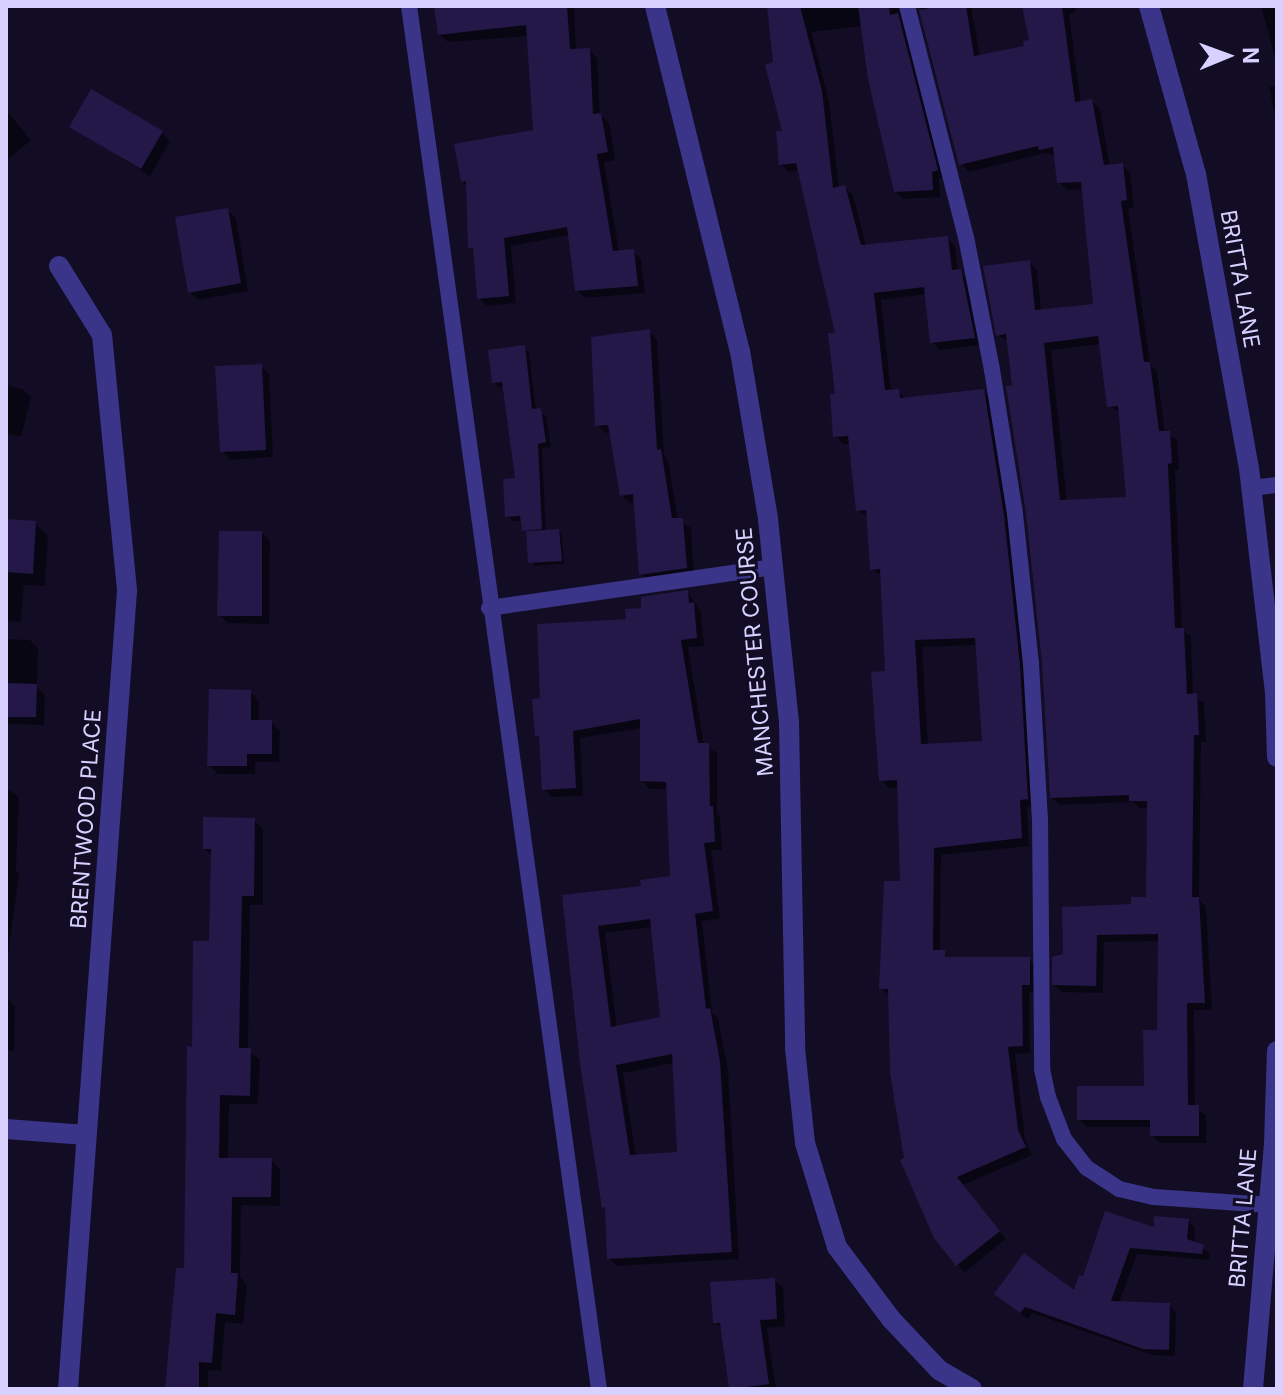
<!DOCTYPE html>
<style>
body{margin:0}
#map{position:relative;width:1283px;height:1395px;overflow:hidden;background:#120d25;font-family:Inter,sans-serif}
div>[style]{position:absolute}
.shadow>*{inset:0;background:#0007}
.building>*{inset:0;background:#231848}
.service>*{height:16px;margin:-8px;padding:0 8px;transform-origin:8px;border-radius:8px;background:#3a3588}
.minor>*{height:20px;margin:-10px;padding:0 10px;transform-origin:10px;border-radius:10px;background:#3a3588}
span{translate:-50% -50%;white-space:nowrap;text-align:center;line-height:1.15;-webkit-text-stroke:6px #120d25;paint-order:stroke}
.street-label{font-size:22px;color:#d8d1ff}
.frame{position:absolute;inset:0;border:8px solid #d8d1ff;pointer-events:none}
.north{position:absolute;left:1187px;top:16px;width:80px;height:80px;-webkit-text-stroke:6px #120d25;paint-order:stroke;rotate:89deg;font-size:22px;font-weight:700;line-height:32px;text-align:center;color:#d8d1ff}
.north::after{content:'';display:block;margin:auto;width:28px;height:36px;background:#d8d1ff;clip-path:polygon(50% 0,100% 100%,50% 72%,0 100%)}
</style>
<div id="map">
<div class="shadow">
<i style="clip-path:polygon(436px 6px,574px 6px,576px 50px,589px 50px,597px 58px,600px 114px,609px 123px,615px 160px,604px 162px,619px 252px,633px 251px,641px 259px,645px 293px,585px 298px,577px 290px,570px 235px,511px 246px,516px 303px,487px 306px,479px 298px,476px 252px,470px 247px,468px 187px,462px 181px,536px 132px,529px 36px,448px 42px,439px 34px)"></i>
<i style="clip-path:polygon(evenodd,769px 6px,907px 6px,944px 178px,939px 179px,940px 197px,903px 199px,895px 191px,863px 26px,811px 32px,829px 101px,839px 188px,845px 187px,853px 195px,866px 246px,947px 238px,955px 246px,958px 271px,968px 279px,981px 345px,940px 350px,932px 342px,927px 294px,881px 300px,891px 392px,898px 391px,907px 400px,983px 391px,991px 399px,1011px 525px,1027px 674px,1035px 806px,1027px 807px,1029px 846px,941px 855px,940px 952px,951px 959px,1029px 959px,1037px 967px,1037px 992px,1029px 992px,1030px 1053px,1015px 1054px,1025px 1139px,1032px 1155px,963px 1185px,1006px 1239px,965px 1272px,957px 1264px,906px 1159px,890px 996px,881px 988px,902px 883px,899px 787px,889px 788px,881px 780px,887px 673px,883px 577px,872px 569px,869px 518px,857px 510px,851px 444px,843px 444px,835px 436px,838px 334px,799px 170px,789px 172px,781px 164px,784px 132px,769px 6px,978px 645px,984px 742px,928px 745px,922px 647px,978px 645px)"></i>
<i style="clip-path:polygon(evenodd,920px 6px,971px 6px,980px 57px,1026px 48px,1031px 42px,1024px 6px,1075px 6px,1076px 12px,1069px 14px,1081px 103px,1092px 101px,1100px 109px,1110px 166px,1122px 165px,1130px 173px,1134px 207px,1128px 208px,1150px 364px,1157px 372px,1165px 433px,1177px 440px,1179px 470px,1175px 471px,1182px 630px,1191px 637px,1193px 696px,1204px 703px,1206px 742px,1201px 742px,1199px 899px,1206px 907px,1212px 1010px,1194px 1010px,1195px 1107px,1206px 1115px,1206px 1143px,1160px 1143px,1152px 1136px,1152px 1127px,1087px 1127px,1079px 1119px,1146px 1088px,1159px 1032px,1160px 941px,1104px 942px,1103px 993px,1062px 992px,1054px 984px,1065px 955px,1133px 906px,1148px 899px,1149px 808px,1139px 808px,1133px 802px,1060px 805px,1052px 798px,1044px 663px,1015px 388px,1009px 342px,998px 335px,1029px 262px,1037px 270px,1041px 311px,1095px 306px,1083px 189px,1067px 190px,1059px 182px,1056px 156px,1045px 153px,969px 172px,961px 164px,920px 6px,1101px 344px,1109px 406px,1121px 413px,1128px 499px,1067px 502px,1051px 350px,1101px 344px)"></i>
<i style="clip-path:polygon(1261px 6px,1277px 6px,1277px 65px)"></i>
<i style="clip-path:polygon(1277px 85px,1277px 127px,1269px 87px)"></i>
<i style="clip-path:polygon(6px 110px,31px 140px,6px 161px)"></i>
<i style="clip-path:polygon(71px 126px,162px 133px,170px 141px,150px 176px)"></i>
<i style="clip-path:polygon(227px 210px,236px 218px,248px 291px,198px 300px,189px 292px)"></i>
<i style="clip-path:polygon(649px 331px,657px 340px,664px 455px,668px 460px,678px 520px,691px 528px,694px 576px,649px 583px,641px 574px,636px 502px,630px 503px,621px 495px,612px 433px,606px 433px,597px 425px)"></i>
<i style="clip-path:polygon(524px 347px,529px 353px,536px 411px,546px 416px,551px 447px,542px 448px,546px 532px,559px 531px,562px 535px,564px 564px,534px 566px,523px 521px,512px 521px,507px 516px,517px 480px,505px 387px,499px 388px,494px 382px)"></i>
<i style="clip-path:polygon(261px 366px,269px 374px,273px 457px,230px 460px,222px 451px)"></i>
<i style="clip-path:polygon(6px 385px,22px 389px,31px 397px,21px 437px,6px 433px)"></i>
<i style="clip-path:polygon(6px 521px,35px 523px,48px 536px,45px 586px,24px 585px,21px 622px,6px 621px)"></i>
<i style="clip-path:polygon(262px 533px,270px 541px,269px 624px,228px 623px,219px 615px)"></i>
<i style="clip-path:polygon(evenodd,688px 592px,701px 612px,704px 646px,688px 647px,704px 745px,717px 753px,717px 813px,720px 816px,722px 850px,711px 850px,720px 919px,702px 921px,712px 1013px,718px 1018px,728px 1070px,739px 1259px,617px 1266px,609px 1258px,607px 1211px,603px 1207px,564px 897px,643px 888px,672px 878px,668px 789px,650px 789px,642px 781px,642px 728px,580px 738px,583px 796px,552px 797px,544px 789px,542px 740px,537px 735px,543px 700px,643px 609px,688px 592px,652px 927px,663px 1019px,617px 1028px,605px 933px,652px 927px,688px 592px,674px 1063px,680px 1154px,636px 1157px,623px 1073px,674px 1063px)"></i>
<i style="clip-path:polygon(6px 639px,30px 640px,38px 648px,37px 687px,45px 695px,44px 725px,6px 724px)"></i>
<i style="clip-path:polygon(250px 692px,259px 701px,258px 722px,271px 722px,280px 731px,279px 762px,255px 762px,255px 774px,218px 774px,209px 765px)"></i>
<i style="clip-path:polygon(6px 788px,19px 797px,16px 871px,19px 874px,8px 956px)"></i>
<i style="clip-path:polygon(254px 820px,263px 829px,263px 905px,250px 905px,248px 1050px,260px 1060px,258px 1104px,229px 1104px,228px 1160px,271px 1160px,280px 1170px,280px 1206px,241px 1205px,240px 1277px,247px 1285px,243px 1324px,225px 1322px,221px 1371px,208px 1370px,208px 1389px,163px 1389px,168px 1386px,186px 1271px,194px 1049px,211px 943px,213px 857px,205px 849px)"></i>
<i style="clip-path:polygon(6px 997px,15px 1006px,14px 1051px,6px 1050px)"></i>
<i style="clip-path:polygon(1188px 1221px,1195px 1228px,1194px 1243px,1210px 1253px,1209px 1260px,1137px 1254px,1119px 1303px,1169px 1305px,1176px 1312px,1175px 1356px,1152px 1355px,1032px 1313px,1028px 1319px,1003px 1300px,1075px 1293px,1084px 1278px,1155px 1230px)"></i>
<i style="clip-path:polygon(774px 1280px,783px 1288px,785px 1326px,767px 1328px,776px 1389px,732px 1389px,723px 1330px,715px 1322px)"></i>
</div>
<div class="building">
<i style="clip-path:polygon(434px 6px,567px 6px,570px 49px,590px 48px,593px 114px,601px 113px,608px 152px,597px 154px,613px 251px,634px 249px,638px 286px,575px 291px,567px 227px,504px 238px,509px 296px,477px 299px,473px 248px,468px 248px,466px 181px,461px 182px,454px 144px,533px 130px,526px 25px,438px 35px)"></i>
<i style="clip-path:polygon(evenodd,767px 6px,800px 6px,822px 91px,833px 188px,845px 185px,861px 245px,948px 236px,952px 270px,961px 269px,975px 338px,930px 343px,924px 287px,874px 293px,885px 390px,899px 389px,900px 398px,984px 389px,1004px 515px,1020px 665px,1028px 799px,1020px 800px,1022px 838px,934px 848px,933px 950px,945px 950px,945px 957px,1030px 957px,1030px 985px,1022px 985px,1023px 1046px,1008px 1047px,1018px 1130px,1026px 1147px,957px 1177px,1000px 1231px,956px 1266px,934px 1238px,900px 1160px,904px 1158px,890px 1073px,888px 989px,879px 989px,884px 881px,900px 881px,897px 780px,879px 781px,871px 672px,885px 671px,880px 569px,870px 570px,866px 510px,856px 511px,848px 436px,833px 437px,830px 394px,835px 394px,828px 333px,835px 333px,796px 163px,779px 165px,776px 131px,782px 131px,765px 65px,773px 62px,767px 6px,975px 638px,982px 741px,921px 744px,915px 640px,975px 638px)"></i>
<i style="clip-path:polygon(858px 6px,889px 6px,890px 15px,898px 13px,938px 170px,932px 172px,933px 190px,894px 192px,868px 79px)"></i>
<i style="clip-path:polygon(evenodd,942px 6px,966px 6px,974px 56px,1024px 46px,1023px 41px,1029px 40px,1022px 6px,1062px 6px,1075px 102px,1092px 99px,1104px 165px,1123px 163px,1127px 200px,1121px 201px,1144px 362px,1150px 362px,1159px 431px,1170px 431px,1172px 463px,1168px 464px,1175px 628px,1184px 628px,1187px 694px,1197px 693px,1199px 735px,1194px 735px,1192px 897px,1199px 897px,1205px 1003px,1187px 1003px,1188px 1105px,1199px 1105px,1199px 1136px,1150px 1136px,1150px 1120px,1077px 1120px,1077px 1086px,1144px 1086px,1143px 1030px,1157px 1030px,1158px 934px,1097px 935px,1096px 986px,1052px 985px,1052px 957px,1063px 954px,1062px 907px,1131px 904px,1131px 897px,1146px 897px,1147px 801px,1129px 801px,1129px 795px,1050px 798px,1042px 663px,1026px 513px,1006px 386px,1012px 386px,1006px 334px,996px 336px,983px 266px,1030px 260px,1035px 310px,1093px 304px,1081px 182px,1057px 183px,1053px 147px,1039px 150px,1038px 146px,959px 165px,919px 10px,942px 6px,1098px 336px,1107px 407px,1118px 406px,1126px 497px,1060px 500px,1044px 343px,1098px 336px)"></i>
<i style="clip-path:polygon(91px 89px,163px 131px,141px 169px,69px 127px)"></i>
<i style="clip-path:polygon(228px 208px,241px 283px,188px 293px,175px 217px)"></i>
<i style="clip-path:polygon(650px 329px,657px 450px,661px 449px,672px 518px,683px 518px,687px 568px,639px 575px,633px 494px,620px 496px,608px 425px,595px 426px,591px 337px)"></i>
<i style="clip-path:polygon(525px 345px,532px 409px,541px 408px,546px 442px,538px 444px,542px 529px,522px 531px,520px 516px,505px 517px,503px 479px,515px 478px,502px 382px,492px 383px,488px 350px)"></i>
<i style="clip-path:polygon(262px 364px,266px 450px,220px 452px,215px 366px)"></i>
<i style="clip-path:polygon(6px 519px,36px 521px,33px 574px,6px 572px)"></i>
<i style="clip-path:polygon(559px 529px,562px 561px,528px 563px,526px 531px)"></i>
<i style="clip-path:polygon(219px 531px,262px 531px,262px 616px,217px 616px)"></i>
<i style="clip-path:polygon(evenodd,688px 590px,689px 603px,694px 602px,697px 638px,681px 640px,698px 743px,709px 743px,710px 806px,713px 806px,715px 842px,704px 843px,713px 911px,695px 914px,706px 1009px,710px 1008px,720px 1061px,732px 1252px,607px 1259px,605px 1207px,602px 1208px,580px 1064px,562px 895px,641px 886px,640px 880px,670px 876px,666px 782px,640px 781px,640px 719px,573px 731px,576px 788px,542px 790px,539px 736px,535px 736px,532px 699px,540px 698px,537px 624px,626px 619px,625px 609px,641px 608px,641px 597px,688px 590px,650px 919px,660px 1017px,611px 1027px,598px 926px,650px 919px,688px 590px,672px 1054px,677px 1152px,630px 1155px,616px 1065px,672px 1054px)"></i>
<i style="clip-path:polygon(6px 683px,37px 684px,36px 717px,6px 717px)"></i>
<i style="clip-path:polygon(209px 689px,251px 690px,251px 720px,272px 720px,272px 754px,247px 754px,247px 766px,207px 766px)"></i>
<i style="clip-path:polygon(203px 817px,255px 818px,254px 896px,242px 896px,239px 1048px,251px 1048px,250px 1096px,220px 1095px,219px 1158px,272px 1158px,271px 1197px,232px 1197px,231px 1273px,238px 1273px,235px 1315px,216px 1313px,212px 1363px,199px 1362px,199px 1389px,165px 1389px,176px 1268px,184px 1268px,187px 1046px,192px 1047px,193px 941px,209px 941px,211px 849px,203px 849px)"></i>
<i style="clip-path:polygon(1105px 1211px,1154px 1227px,1154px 1216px,1189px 1219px,1187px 1239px,1204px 1245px,1202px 1254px,1130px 1248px,1111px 1301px,1170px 1303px,1169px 1350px,1143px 1349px,1025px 1307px,1020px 1313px,994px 1294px,1024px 1253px,1074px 1290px,1079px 1275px,1083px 1276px)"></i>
<i style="clip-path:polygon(775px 1278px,777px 1319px,760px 1320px,769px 1384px,729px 1389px,720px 1323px,713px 1323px,710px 1282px)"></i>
</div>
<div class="service">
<i style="left:409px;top:6px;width:1396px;rotate:82.18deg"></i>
<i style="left:907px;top:6px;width:238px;rotate:75.7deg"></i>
<i style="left:966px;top:237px;width:136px;rotate:78.9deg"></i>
<i style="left:992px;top:370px;width:146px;rotate:80.9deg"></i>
<i style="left:1015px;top:514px;width:151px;rotate:83.9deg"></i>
<i style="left:1031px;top:664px;width:155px;rotate:86.7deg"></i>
<i style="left:1040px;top:819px;width:250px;rotate:89.5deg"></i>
<i style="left:1042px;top:1069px;width:29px;rotate:78deg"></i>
<i style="left:1048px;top:1097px;width:45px;rotate:69.1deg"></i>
<i style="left:1064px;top:1139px;width:37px;rotate:52deg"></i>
<i style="left:1087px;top:1168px;width:38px;rotate:33deg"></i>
<i style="left:1119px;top:1189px;width:36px;rotate:13deg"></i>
<i style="left:1154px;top:1197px;width:115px;rotate:4deg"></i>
<i style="left:1252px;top:488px;width:25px;rotate:-7deg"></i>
<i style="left:489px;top:608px;width:287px;rotate:-8.2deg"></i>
</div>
<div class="minor">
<i style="left:655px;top:6px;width:355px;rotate:76.2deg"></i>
<i style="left:740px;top:351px;width:170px;rotate:80.5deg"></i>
<i style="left:768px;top:519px;width:205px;rotate:84.1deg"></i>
<i style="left:789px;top:723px;width:325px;rotate:88.9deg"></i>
<i style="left:795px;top:1048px;width:96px;rotate:84deg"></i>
<i style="left:805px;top:1143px;width:109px;rotate:72.9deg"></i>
<i style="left:837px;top:1247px;width:90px;rotate:53.1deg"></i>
<i style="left:891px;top:1319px;width:70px;rotate:46.7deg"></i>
<i style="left:939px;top:1370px;width:38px;rotate:30deg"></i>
<i style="left:1149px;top:6px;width:174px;rotate:74.4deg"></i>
<i style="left:1196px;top:174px;width:299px;rotate:79.8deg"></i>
<i style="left:1249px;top:468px;width:226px;rotate:83.4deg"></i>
<i style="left:1275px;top:693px;width:64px;rotate:88.2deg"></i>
<i style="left:59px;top:266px;width:81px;rotate:58.1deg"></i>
<i style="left:102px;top:335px;width:257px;rotate:84.4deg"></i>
<i style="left:127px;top:591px;width:800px;rotate:94.23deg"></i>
<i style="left:6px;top:1129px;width:80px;rotate:4.3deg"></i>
<i style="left:1253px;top:1389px;width:246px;rotate:-85.1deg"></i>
<i style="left:1274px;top:1144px;width:93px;rotate:-88.2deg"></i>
</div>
<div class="street-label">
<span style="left:1240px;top:279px;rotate:80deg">BRITTA LANE</span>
<span style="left:755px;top:652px;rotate:-95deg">MANCHESTER COURSE</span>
<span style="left:86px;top:819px;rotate:-86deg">BRENTWOOD PLACE</span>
<span style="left:1243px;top:1218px;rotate:-85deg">BRITTA LANE</span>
</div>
<div class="frame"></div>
<div class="north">N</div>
</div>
